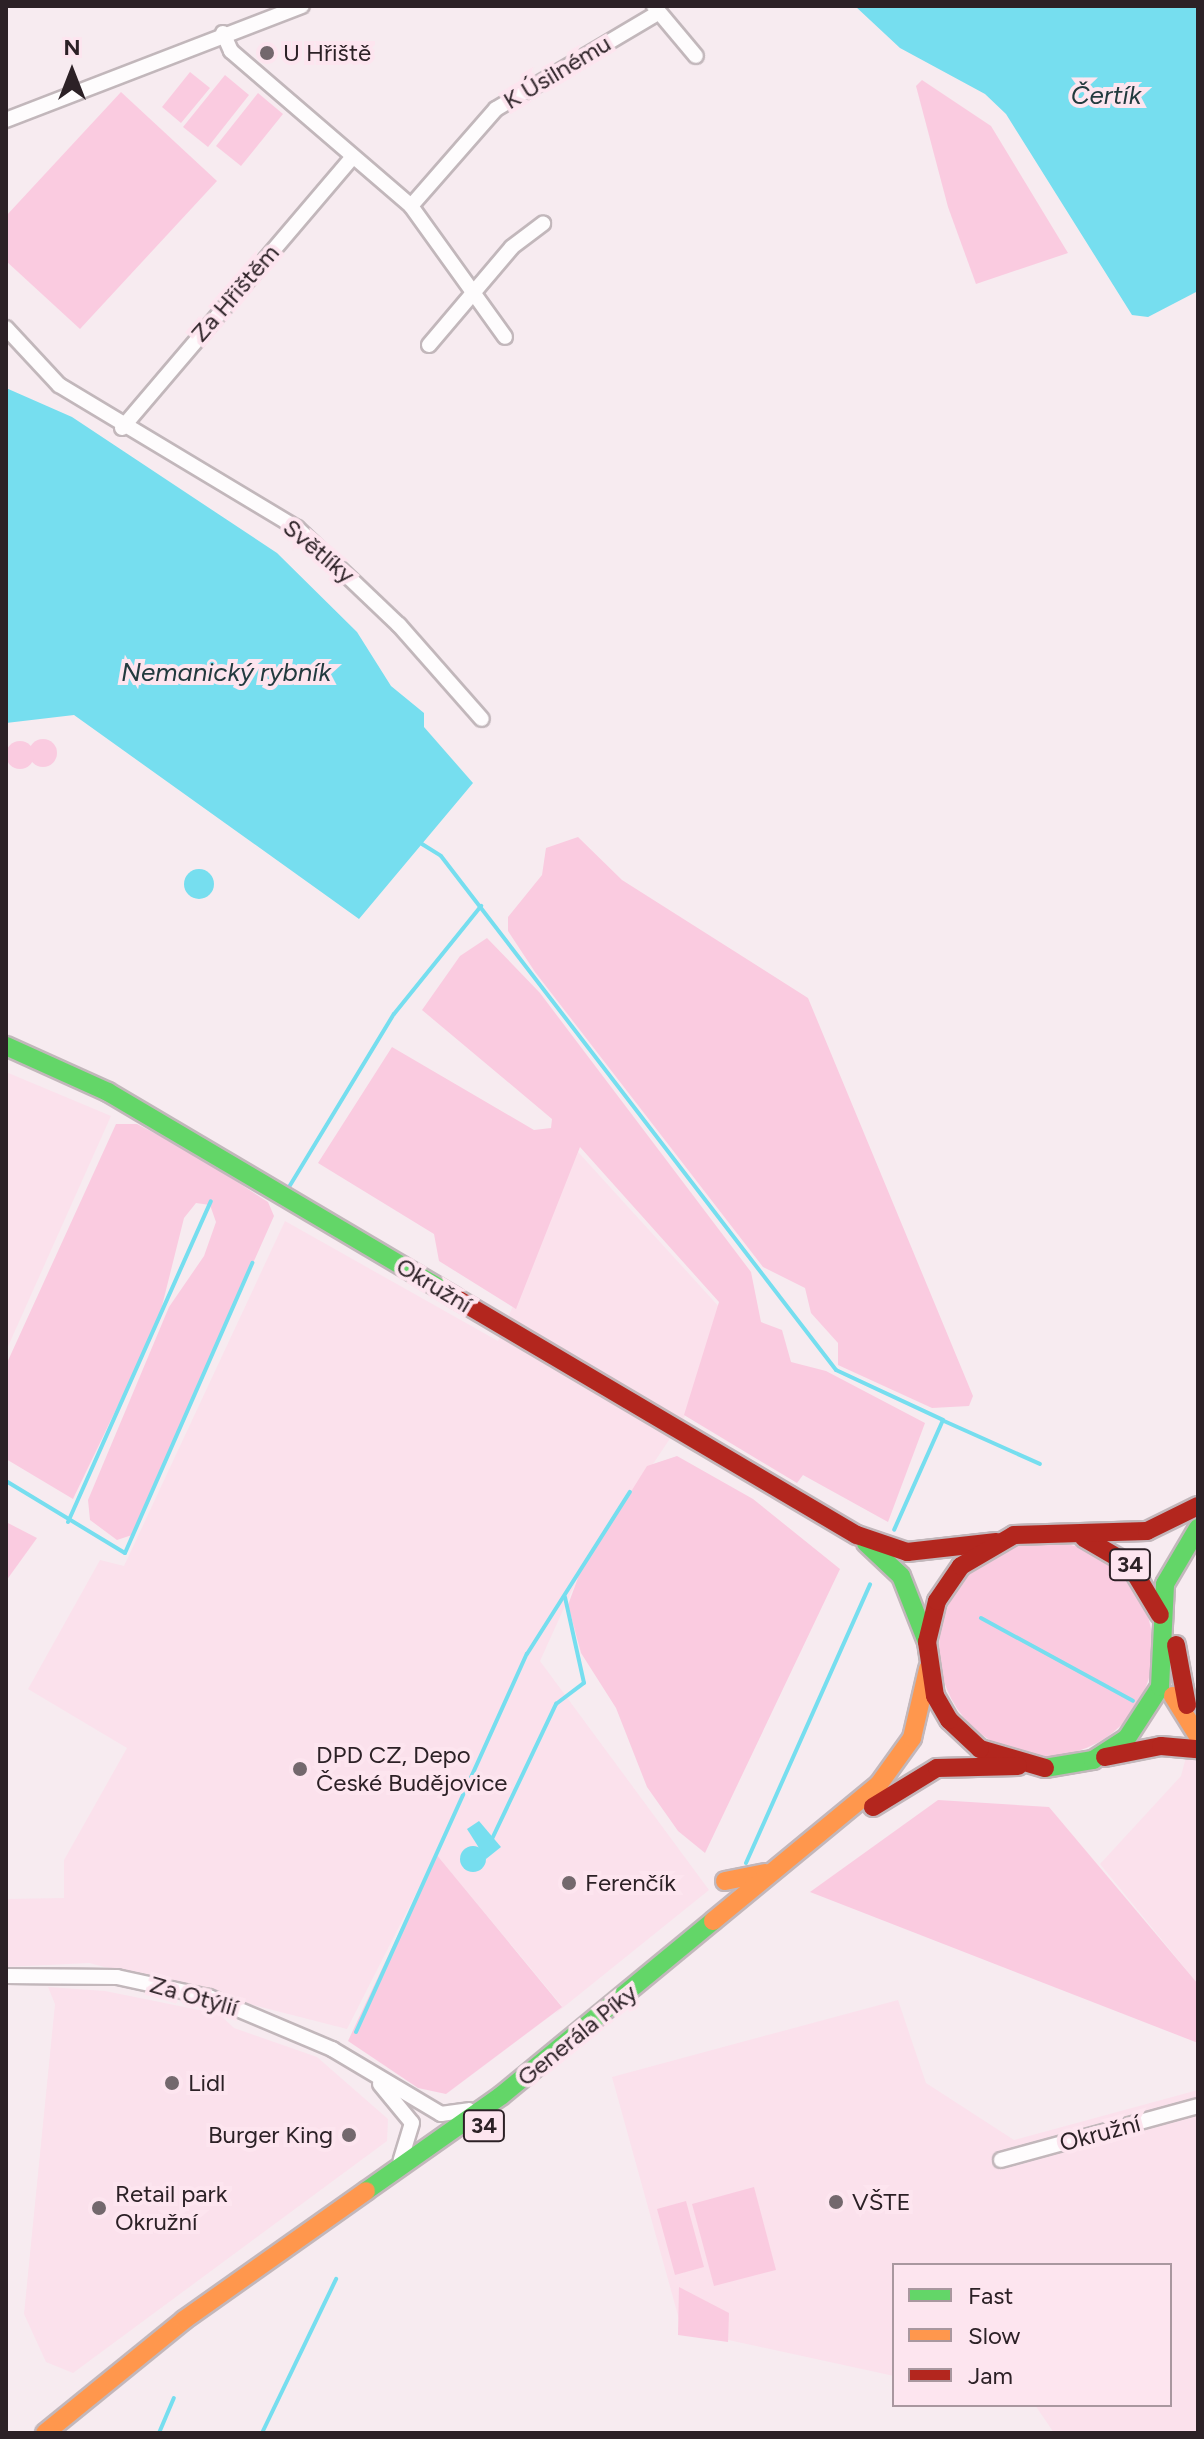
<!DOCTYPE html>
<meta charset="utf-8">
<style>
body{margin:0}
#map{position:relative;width:1204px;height:2439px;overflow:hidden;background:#f7ebf0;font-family:Figtree,sans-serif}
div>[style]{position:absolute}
.built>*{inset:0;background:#fbe1ec}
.green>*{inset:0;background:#facbe0}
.round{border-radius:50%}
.water>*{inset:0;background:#76deef}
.stream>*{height:4px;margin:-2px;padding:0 2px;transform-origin:2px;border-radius:2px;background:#76deef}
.roads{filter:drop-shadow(2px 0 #c2b7bb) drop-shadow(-2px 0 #c2b7bb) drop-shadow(0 2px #c2b7bb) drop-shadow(0 -2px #c2b7bb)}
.street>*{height:14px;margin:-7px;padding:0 7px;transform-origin:7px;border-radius:7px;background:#fefcfd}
.fast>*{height:18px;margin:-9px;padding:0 9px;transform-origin:9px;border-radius:9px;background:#63d668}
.slow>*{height:18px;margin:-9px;padding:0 9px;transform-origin:9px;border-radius:9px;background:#ff974d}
.jam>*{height:18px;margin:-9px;padding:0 9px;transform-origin:9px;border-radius:9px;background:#b3261e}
.dots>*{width:22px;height:22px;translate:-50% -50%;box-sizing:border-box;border:4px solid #fde5ef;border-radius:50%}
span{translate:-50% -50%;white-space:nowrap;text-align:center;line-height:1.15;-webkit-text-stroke:8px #fde5ef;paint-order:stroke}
.shield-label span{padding:2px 6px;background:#fde5ef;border:2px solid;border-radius:6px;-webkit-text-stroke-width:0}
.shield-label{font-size:22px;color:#2c2126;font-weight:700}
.poi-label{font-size:24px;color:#2c2126}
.left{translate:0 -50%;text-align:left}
.right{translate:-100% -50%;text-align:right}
.street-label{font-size:24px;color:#2c2126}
.water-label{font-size:26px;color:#223a3e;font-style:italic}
.frame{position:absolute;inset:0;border:8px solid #2c2126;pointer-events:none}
.legend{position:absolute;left:892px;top:2263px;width:280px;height:144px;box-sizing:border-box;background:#fde5ef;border:2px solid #a9979f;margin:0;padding:10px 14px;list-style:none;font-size:24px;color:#2c2126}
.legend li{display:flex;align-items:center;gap:16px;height:40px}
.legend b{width:40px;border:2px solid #a9979f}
.north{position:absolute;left:32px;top:32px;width:80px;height:80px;-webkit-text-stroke:6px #fde5ef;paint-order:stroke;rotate:0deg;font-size:22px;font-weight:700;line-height:32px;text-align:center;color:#2c2126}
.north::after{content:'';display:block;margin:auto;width:28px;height:36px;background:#2c2126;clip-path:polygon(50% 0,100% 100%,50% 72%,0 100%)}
</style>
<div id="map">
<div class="built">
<i style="clip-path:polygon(6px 1072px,111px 1116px,6px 1351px)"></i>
<i style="clip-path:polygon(578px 1152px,721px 1309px,687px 1413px,579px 1575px,540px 1661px,709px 1890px,555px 2014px,562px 2006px,436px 1854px,347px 2029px,89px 1963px,6px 1967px,6px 1899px,64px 1898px,64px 1860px,127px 1748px,28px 1689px,100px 1560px,124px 1566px,285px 1221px,498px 1341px)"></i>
<i style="clip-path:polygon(1198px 1712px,1198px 1984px,1100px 1864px,1181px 1776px)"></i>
<i style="clip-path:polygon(48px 1987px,105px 1991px,219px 2014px,234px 2028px,317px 2057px,388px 2119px,387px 2141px,73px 2373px,46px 2362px,24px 2314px,55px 2004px)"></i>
<i style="clip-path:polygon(898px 2000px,926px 2083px,1014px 2140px,1198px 2090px,1198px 2433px,1054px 2433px,1035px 2405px,1170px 2405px,1170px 2265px,894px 2265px,894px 2376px,682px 2330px,612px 2077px)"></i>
</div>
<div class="green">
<i style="clip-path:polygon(190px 72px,210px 88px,181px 123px,162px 107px)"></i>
<i style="clip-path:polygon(225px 75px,249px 95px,208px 147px,183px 127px)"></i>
<i style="clip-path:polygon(922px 80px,991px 126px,1068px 253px,976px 284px,948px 207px,916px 86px)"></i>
<i style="clip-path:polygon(121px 92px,217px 181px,80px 329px,6px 261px,6px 216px)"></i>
<i style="clip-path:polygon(258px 93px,283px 114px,241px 166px,216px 146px)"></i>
<i class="round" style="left:29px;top:739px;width:28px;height:28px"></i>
<i class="round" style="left:6px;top:741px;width:28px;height:28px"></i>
<i style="clip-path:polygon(578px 837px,622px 880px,808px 998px,973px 1396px,969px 1406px,932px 1408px,838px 1365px,838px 1343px,811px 1313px,805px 1288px,763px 1267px,535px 972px,508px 931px,508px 917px,542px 875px,546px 848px)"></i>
<i style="clip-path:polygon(487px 938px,540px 993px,751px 1272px,761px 1322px,782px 1330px,791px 1362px,826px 1371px,925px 1423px,888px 1522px,803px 1475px,797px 1483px,684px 1415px,719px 1302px,580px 1147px,516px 1309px,439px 1261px,434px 1234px,318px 1163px,392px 1047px,534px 1130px,551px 1128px,552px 1119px,422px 1010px,460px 956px)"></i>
<i style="clip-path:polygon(116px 1124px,137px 1124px,194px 1154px,268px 1202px,274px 1216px,132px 1535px,117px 1540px,90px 1520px,88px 1500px,169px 1307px,204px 1256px,216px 1222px,210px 1205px,196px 1203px,184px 1218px,158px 1322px,73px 1499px,6px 1459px,6px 1365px)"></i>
<i style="clip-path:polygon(677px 1456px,753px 1499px,840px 1569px,705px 1853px,678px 1831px,647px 1787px,616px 1708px,581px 1653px,568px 1605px,579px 1575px,647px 1466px)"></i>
<i style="clip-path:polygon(6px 1522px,37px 1538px,6px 1581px)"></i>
<i class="round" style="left:939px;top:1542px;width:214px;height:214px"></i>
<i style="clip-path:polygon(938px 1800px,1049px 1807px,1198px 1984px,1198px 2043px,810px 1892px)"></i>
<i style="clip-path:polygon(436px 1854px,562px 2007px,446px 2094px,418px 2088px,348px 2041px)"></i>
<i style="clip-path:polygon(754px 2187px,776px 2270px,714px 2286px,692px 2204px)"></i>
<i style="clip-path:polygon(686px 2201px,704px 2267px,675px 2275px,657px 2209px)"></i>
<i style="clip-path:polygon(679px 2287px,729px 2313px,728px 2342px,678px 2335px)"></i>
</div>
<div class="water">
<i style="clip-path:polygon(855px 6px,1198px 6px,1198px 291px,1148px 317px,1132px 315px,1006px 114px,985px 94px,900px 48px)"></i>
<i style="clip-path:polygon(6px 388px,72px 417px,277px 553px,357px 632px,391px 686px,424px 713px,424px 727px,473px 783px,359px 919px,74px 715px,6px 723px)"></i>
<i class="round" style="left:184px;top:869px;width:30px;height:30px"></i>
<i style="clip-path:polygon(479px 1821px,501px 1847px,486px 1859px,467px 1829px)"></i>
<i class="round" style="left:460px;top:1846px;width:26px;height:26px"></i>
</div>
<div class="stream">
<i style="left:422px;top:844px;width:22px;rotate:32deg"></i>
<i style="left:441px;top:856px;width:648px;rotate:52.46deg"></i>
<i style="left:836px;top:1370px;width:118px;rotate:25deg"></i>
<i style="left:943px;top:1420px;width:120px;rotate:114deg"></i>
<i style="left:286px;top:1192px;width:208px;rotate:-58.8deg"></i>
<i style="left:394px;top:1014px;width:139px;rotate:-51.1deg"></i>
<i style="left:944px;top:1421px;width:105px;rotate:24.1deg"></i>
<i style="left:6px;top:1481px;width:139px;rotate:31.2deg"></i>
<i style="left:125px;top:1553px;width:317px;rotate:-66.3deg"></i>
<i style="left:68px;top:1522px;width:351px;rotate:-66deg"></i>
<i style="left:981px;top:1618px;width:173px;rotate:28.6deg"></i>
<i style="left:491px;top:1841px;width:152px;rotate:-64.6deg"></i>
<i style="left:556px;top:1704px;width:35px;rotate:-37deg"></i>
<i style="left:584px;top:1683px;width:88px;rotate:-102.5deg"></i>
<i style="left:746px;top:1863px;width:305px;rotate:-66deg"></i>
<i style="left:356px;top:2032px;width:415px;rotate:-65.7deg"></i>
<i style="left:527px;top:1654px;width:192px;rotate:-57.6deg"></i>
<i style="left:159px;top:2433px;width:38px;rotate:-67deg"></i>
<i style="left:262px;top:2433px;width:171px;rotate:-64.3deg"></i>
</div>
<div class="roads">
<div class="street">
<i style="left:654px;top:6px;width:65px;rotate:50deg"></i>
<i style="left:223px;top:33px;width:20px;rotate:66deg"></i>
<i style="left:231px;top:51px;width:238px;rotate:40.7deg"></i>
<i style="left:411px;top:206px;width:161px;rotate:54.3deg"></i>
<i style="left:6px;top:120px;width:317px;rotate:-21.1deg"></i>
<i style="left:411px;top:206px;width:129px;rotate:-48.8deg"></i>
<i style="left:496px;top:109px;width:188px;rotate:-30.7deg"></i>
<i style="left:6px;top:328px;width:78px;rotate:47.1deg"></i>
<i style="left:59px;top:385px;width:278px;rotate:31deg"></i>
<i style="left:297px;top:528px;width:141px;rotate:43.6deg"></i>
<i style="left:399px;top:625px;width:125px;rotate:48.6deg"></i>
<i style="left:429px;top:345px;width:128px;rotate:-49.7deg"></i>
<i style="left:512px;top:247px;width:39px;rotate:-37deg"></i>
<i style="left:122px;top:428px;width:352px;rotate:-49.6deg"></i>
<i style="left:6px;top:1976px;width:111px;rotate:0.5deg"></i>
<i style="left:117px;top:1977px;width:94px;rotate:12.3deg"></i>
<i style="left:209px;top:1997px;width:134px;rotate:22.9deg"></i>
<i style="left:332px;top:2049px;width:127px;rotate:30.8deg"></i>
<i style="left:441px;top:2114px;width:28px;rotate:-8deg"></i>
<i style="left:380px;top:2084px;width:50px;rotate:50.6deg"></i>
<i style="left:412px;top:2123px;width:39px;rotate:107deg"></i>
<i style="left:1001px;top:2160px;width:204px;rotate:-15.3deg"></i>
</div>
<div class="fast">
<i style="left:6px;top:1046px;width:112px;rotate:24.3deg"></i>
<i style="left:108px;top:1092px;width:402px;rotate:30.6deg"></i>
<i style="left:866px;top:1543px;width:48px;rotate:43.3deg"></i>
<i style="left:901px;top:1576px;width:71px;rotate:68.5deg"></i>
<i style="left:1045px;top:1768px;width:49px;rotate:-9.5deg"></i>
<i style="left:1093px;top:1760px;width:40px;rotate:-32.9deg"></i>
<i style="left:1127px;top:1738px;width:61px;rotate:-57.1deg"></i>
<i style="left:1160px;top:1687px;width:103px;rotate:-87.2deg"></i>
<i style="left:1165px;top:1584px;width:65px;rotate:-59.5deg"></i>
<i style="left:366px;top:2191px;width:166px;rotate:-35.2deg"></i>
<i style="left:502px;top:2095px;width:273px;rotate:-39.5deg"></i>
</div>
<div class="slow">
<i style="left:1173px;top:1696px;width:47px;rotate:58deg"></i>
<i style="left:725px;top:1881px;width:41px;rotate:-11.3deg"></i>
<i style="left:713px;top:1921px;width:215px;rotate:-39.5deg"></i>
<i style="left:879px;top:1784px;width:57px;rotate:-54.3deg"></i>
<i style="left:912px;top:1738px;width:71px;rotate:-76.9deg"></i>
<i style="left:45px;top:2433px;width:179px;rotate:-39.1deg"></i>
<i style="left:184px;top:2320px;width:223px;rotate:-35.3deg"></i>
</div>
<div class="jam">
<i style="left:454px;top:1297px;width:468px;rotate:30.6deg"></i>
<i style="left:857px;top:1535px;width:53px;rotate:18.8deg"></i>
<i style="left:907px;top:1552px;width:90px;rotate:-6.4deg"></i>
<i style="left:1084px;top:1538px;width:53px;rotate:30.4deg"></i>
<i style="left:1130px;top:1565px;width:58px;rotate:59deg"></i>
<i style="left:1176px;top:1645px;width:61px;rotate:79.6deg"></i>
<i style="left:1105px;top:1757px;width:57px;rotate:-11.1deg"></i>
<i style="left:1161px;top:1746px;width:37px;rotate:5deg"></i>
<i style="left:1045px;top:1768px;width:68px;rotate:-163.7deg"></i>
<i style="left:980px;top:1749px;width:42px;rotate:-136.9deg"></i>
<i style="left:949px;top:1720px;width:28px;rotate:-120deg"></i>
<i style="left:935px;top:1696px;width:55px;rotate:-98.4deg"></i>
<i style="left:927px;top:1642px;width:42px;rotate:-76.3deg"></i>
<i style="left:937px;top:1601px;width:42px;rotate:-55.6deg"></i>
<i style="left:961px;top:1566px;width:61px;rotate:-30.3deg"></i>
<i style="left:1014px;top:1535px;width:133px;rotate:-1.7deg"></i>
<i style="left:1147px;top:1531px;width:57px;rotate:-26.1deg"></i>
<i style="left:873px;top:1807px;width:75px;rotate:-31.4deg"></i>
<i style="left:937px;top:1768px;width:81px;rotate:-1.4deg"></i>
</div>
</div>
<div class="dots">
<i style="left:267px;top:53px;background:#73686d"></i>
<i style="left:300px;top:1769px;background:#73686d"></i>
<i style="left:569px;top:1883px;background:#73686d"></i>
<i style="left:172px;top:2083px;background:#73686d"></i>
<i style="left:349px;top:2135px;background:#73686d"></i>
<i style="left:836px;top:2202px;background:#73686d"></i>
<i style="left:99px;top:2208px;background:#73686d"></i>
</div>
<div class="shield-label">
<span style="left:1130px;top:1565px">34</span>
<span style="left:484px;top:2126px">34</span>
</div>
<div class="poi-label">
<span class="left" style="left:283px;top:53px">U Hřiště</span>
<span class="left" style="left:316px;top:1769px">DPD CZ, Depo<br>České Budějovice</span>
<span class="left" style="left:585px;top:1883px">Ferenčík</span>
<span class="left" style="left:188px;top:2083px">Lidl</span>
<span class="right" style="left:333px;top:2135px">Burger King</span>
<span class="left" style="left:115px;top:2208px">Retail park<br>Okružní</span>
<span class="left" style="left:852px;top:2202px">VŠTE</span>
</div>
<div class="street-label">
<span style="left:557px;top:72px;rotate:-31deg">K Úsilnému</span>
<span style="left:235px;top:293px;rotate:-49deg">Za Hřištěm</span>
<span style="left:319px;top:551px;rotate:40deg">Světlíky</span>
<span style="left:434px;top:1285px;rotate:31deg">Okružní</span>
<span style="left:194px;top:1996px;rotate:16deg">Za Otýlií</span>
<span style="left:577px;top:2035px;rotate:-39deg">Generála Píky</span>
<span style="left:1100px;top:2133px;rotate:-15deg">Okružní</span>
</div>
<div class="water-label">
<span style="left:1106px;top:96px">Čertík</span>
<span style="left:226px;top:673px">Nemanický rybník</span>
</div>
<div class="frame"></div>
<ul class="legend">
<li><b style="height:10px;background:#63d668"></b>Fast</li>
<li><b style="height:10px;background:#ff974d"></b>Slow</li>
<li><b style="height:10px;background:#b3261e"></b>Jam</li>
</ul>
<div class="north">N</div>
</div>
